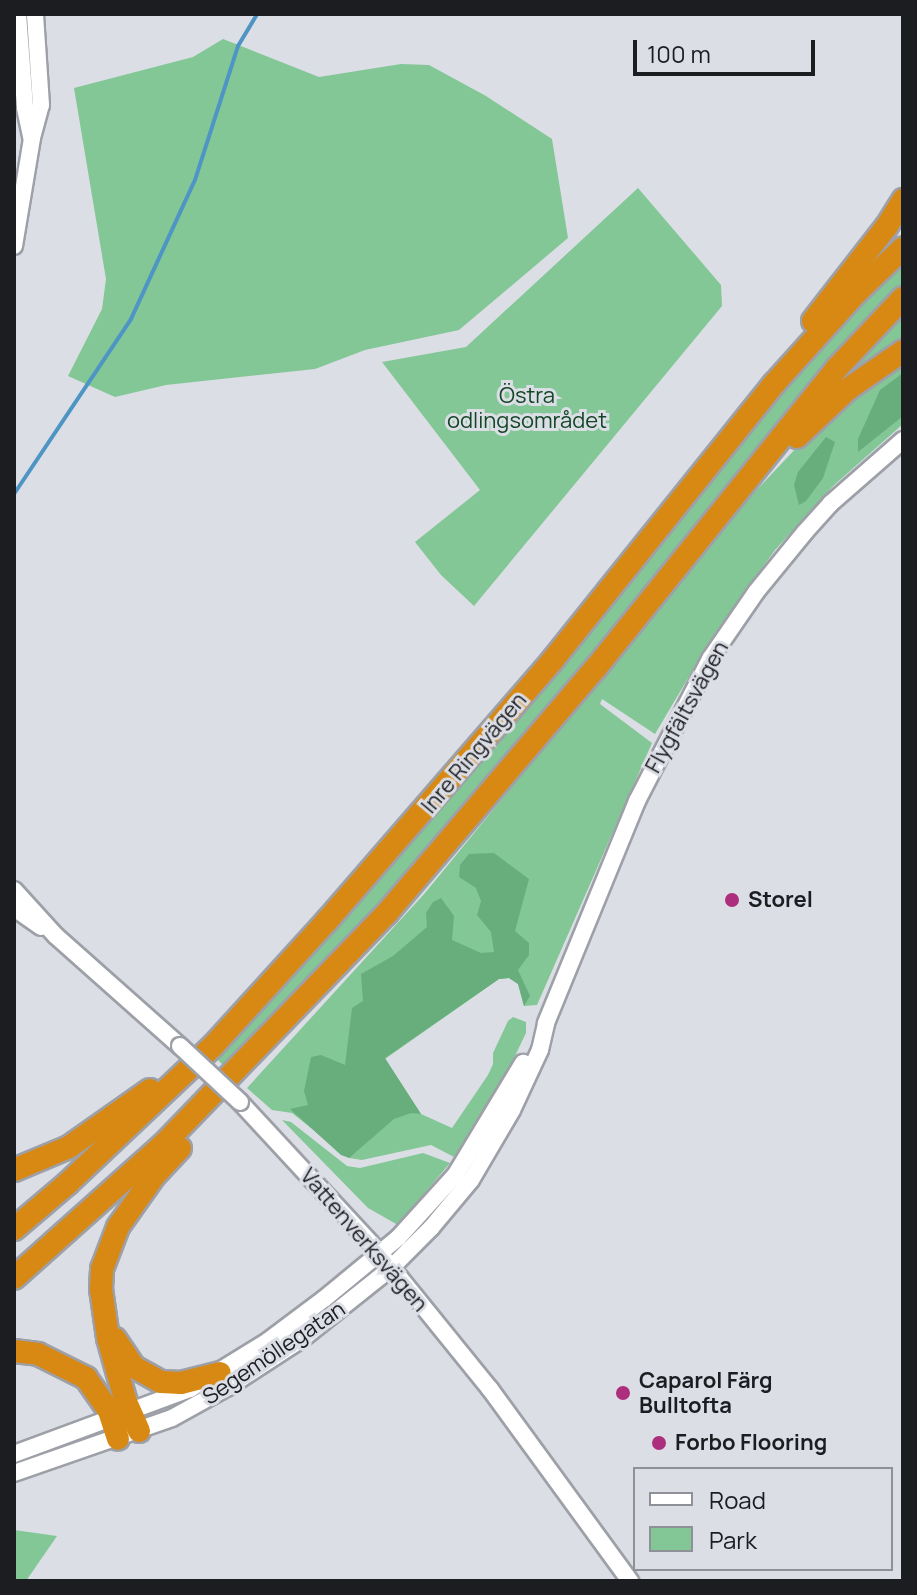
<!DOCTYPE html>
<meta charset="utf-8">
<style>
body{margin:0}
#map{position:relative;width:917px;height:1595px;overflow:hidden;background:#dcdee6;font-family:Manrope,sans-serif}
div>[style]{position:absolute}
.green>*{inset:0;background:#82c795}
.forest>*{inset:0;background:#68ad7c}
.stream>*{height:4px;margin:-2px;padding:0 2px;transform-origin:2px;border-radius:2px;background:#4e95c5}
.roads{filter:drop-shadow(2px 0 #9ea0a8) drop-shadow(-2px 0 #9ea0a8) drop-shadow(0 2px #9ea0a8) drop-shadow(0 -2px #9ea0a8)}
.minor>*{height:16px;margin:-8px;padding:0 8px;transform-origin:8px;border-radius:8px;background:#fff}
.highway>*{height:22px;margin:-11px;padding:0 11px;transform-origin:11px;border-radius:11px;background:#d88913}
.bridges{filter:drop-shadow(2px 0 #9ea0a8) drop-shadow(-2px 0 #9ea0a8) drop-shadow(0 2px #9ea0a8) drop-shadow(0 -2px #9ea0a8)}
.minor-bridge>*{height:16px;margin:-8px;padding:0 8px;transform-origin:8px;border-radius:8px;background:#fff}
.dots>*{width:22px;height:22px;translate:-50% -50%;box-sizing:border-box;border:4px solid #dcdee6;border-radius:50%}
span{translate:-50% -50%;white-space:nowrap;text-align:center;line-height:1.15;-webkit-text-stroke:6px #dcdee6;paint-order:stroke}
.park-label{font-size:22px;color:#134726}
.street-label{font-size:22px;color:#1c1d20}
.poi-label{font-size:22px;color:#1c1d20;font-weight:700}
.left{translate:0 -50%;text-align:left}
.frame{position:absolute;inset:0;border:16px solid #1c1d20;pointer-events:none}
.legend{position:absolute;left:633px;top:1467px;width:260px;height:104px;box-sizing:border-box;background:#dcdee6;border:2px solid #8f9197;margin:0;padding:10px 14px;list-style:none;font-size:24px;color:#1c1d20}
.legend li{display:flex;align-items:center;gap:16px;height:40px}
.legend b{width:40px;border:2px solid #8f9197}
.scale{position:absolute;left:633px;top:40px;width:182px;height:36px;box-sizing:border-box;border:4px solid #1c1d20;border-top:0;padding-left:10px;font-size:24px;line-height:28px;white-space:nowrap;color:#1c1d20;-webkit-text-stroke:6px #dcdee6;paint-order:stroke}
</style>
<div id="map">
<div class="green">
<i style="clip-path:polygon(223px 39px,319px 77px,401px 64px,429px 65px,486px 96px,552px 139px,568px 238px,459px 330px,365px 350px,315px 369px,166px 385px,115px 397px,68px 376px,102px 309px,106px 279px,74px 88px,193px 57px)"></i>
<i style="clip-path:polygon(638px 188px,721px 285px,722px 306px,474px 606px,441px 575px,415px 542px,480px 490px,382px 362px,466px 347px)"></i>
<i style="clip-path:polygon(903px 261px,903px 287px,484px 787px,314px 979px,227px 1069px,214px 1056px,332px 930px,503px 736px,807px 361px)"></i>
<i style="clip-path:polygon(903px 314px,903px 343px,835px 387px,860px 358px)"></i>
<i style="clip-path:polygon(903px 358px,903px 424px,833px 486px,775px 550px,713px 636px,655px 734px,602px 699px,600px 704px,652px 743px,537px 1005px,524px 1006px,518px 984px,509px 978px,499px 979px,385px 1059px,421px 1114px,452px 1128px,488px 1075px,493px 1064px,493px 1053px,508px 1021px,513px 1017px,526px 1022px,526px 1033px,503px 1081px,454px 1157px,431px 1145px,362px 1160px,349px 1158px,292px 1113px,272px 1110px,247px 1088px,425px 893px,747px 500px,834px 408px)"></i>
<i style="clip-path:polygon(282px 1120px,291px 1122px,347px 1166px,360px 1168px,423px 1153px,450px 1163px,398px 1225px,368px 1208px)"></i>
<i style="clip-path:polygon(14px 1530px,57px 1536px,26px 1581px,14px 1581px)"></i>
</div>
<div class="forest">
<i style="clip-path:polygon(903px 373px,903px 416px,858px 452px,858px 439px,880px 390px)"></i>
<i style="clip-path:polygon(826px 437px,835px 442px,823px 478px,806px 501px,799px 505px,794px 485px,798px 472px)"></i>
<i style="clip-path:polygon(494px 853px,529px 879px,515px 931px,529px 943px,529px 955px,518px 970px,530px 996px,524px 1006px,518px 984px,509px 978px,499px 979px,385px 1058px,421px 1114px,411px 1113px,394px 1119px,349px 1158px,341px 1155px,290px 1109px,308px 1105px,304px 1091px,311px 1057px,321px 1055px,345px 1065px,352px 1008px,363px 1001px,361px 974px,393px 956px,427px 927px,426px 913px,433px 902px,441px 898px,454px 916px,452px 940px,481px 953px,494px 952px,491px 932px,477px 915px,481px 901px,476px 888px,459px 877px,460px 865px,469px 854px)"></i>
</div>
<div class="stream">
<i style="left:14px;top:494px;width:211px;rotate:-56.2deg"></i>
<i style="left:131px;top:319px;width:153px;rotate:-65.3deg"></i>
<i style="left:195px;top:180px;width:141px;rotate:-72.2deg"></i>
<i style="left:238px;top:46px;width:37px;rotate:-59deg"></i>
</div>
<div class="roads">
<div class="minor">
<i style="left:18px;top:14px;width:94px;rotate:85.7deg"></i>
<i style="left:25px;top:108px;width:30px;rotate:78deg"></i>
<i style="left:14px;top:246px;width:109px;rotate:-80.5deg"></i>
<i style="left:32px;top:138px;width:34px;rotate:-75deg"></i>
<i style="left:41px;top:105px;width:91px;rotate:-93.8deg"></i>
<i style="left:14px;top:890px;width:62px;rotate:47.6deg"></i>
<i style="left:56px;top:936px;width:166px;rotate:41.6deg"></i>
<i style="left:14px;top:908px;width:33px;rotate:35deg"></i>
<i style="left:240px;top:1102px;width:205px;rotate:47.2deg"></i>
<i style="left:379px;top:1252px;width:176px;rotate:51deg"></i>
<i style="left:490px;top:1389px;width:238px;rotate:53.9deg"></i>
<i style="left:14px;top:1454px;width:188px;rotate:-20.3deg"></i>
<i style="left:190px;top:1389px;width:92px;rotate:-31.6deg"></i>
<i style="left:268px;top:1341px;width:70px;rotate:-36.9deg"></i>
<i style="left:324px;top:1299px;width:96px;rotate:-39.5deg"></i>
<i style="left:398px;top:1238px;width:86px;rotate:-47.8deg"></i>
<i style="left:456px;top:1174px;width:130px;rotate:-58.9deg"></i>
<i style="left:14px;top:1473px;width:167px;rotate:-19.2deg"></i>
<i style="left:172px;top:1418px;width:64px;rotate:-29deg"></i>
<i style="left:228px;top:1387px;width:88px;rotate:-33deg"></i>
<i style="left:302px;top:1339px;width:114px;rotate:-38.6deg"></i>
<i style="left:391px;top:1268px;width:57px;rotate:-45deg"></i>
<i style="left:431px;top:1228px;width:62px;rotate:-50.2deg"></i>
<i style="left:471px;top:1180px;width:81px;rotate:-59.6deg"></i>
<i style="left:512px;top:1110px;width:66px;rotate:-65deg"></i>
<i style="left:540px;top:1050px;width:28px;rotate:-77deg"></i>
<i style="left:546px;top:1023px;width:240px;rotate:-67.7deg"></i>
<i style="left:637px;top:801px;width:160px;rotate:-62.8deg"></i>
<i style="left:710px;top:659px;width:81px;rotate:-55.5deg"></i>
<i style="left:756px;top:592px;width:77px;rotate:-50.8deg"></i>
<i style="left:805px;top:532px;width:38px;rotate:-48deg"></i>
<i style="left:830px;top:504px;width:97px;rotate:-41.2deg"></i>
</div>
<div class="highway">
<i style="left:813px;top:321px;width:120px;rotate:-52.1deg"></i>
<i style="left:887px;top:226px;width:31px;rotate:-58deg"></i>
<i style="left:797px;top:437px;width:70px;rotate:-43.3deg"></i>
<i style="left:848px;top:389px;width:67px;rotate:-34.6deg"></i>
<i style="left:14px;top:1170px;width:60px;rotate:-22.7deg"></i>
<i style="left:69px;top:1147px;width:99px;rotate:-35.1deg"></i>
<i style="left:14px;top:1229px;width:70px;rotate:-40.3deg"></i>
<i style="left:67px;top:1184px;width:202px;rotate:-43.4deg"></i>
<i style="left:214px;top:1045px;width:168px;rotate:-47.7deg"></i>
<i style="left:327px;top:921px;width:344px;rotate:-49.1deg"></i>
<i style="left:552px;top:661px;width:355px;rotate:-51.3deg"></i>
<i style="left:774px;top:384px;width:121px;rotate:-48deg"></i>
<i style="left:855px;top:294px;width:66px;rotate:-43.8deg"></i>
<i style="left:14px;top:1278px;width:200px;rotate:-41.8deg"></i>
<i style="left:163px;top:1145px;width:322px;rotate:-46deg"></i>
<i style="left:387px;top:913px;width:321px;rotate:-49.6deg"></i>
<i style="left:595px;top:669px;width:386px;rotate:-51.2deg"></i>
<i style="left:837px;top:368px;width:96px;rotate:-46.7deg"></i>
<i style="left:115px;top:1339px;width:34px;rotate:56deg"></i>
<i style="left:134px;top:1367px;width:31px;rotate:29deg"></i>
<i style="left:161px;top:1382px;width:20px;rotate:3deg"></i>
<i style="left:181px;top:1383px;width:40px;rotate:-14.4deg"></i>
<i style="left:14px;top:1351px;width:24px;rotate:7deg"></i>
<i style="left:38px;top:1354px;width:54px;rotate:26.6deg"></i>
<i style="left:86px;top:1378px;width:40px;rotate:55.1deg"></i>
<i style="left:109px;top:1411px;width:29px;rotate:72deg"></i>
<i style="left:139px;top:1431px;width:35px;rotate:-114deg"></i>
<i style="left:125px;top:1399px;width:63px;rotate:-105.6deg"></i>
<i style="left:108px;top:1338px;width:49px;rotate:-98.1deg"></i>
<i style="left:101px;top:1289px;width:20px;rotate:-87deg"></i>
<i style="left:102px;top:1269px;width:45px;rotate:-69.1deg"></i>
<i style="left:118px;top:1227px;width:62px;rotate:-54.8deg"></i>
<i style="left:154px;top:1176px;width:38px;rotate:-47deg"></i>
</div>
</div>
<div class="bridges">
<div class="minor-bridge">
<i style="left:180px;top:1046px;width:82px;rotate:43deg"></i>
</div>
</div>
<div class="dots">
<i style="left:732px;top:900px;background:#ad2e7d"></i>
<i style="left:623px;top:1393px;background:#ad2e7d"></i>
<i style="left:659px;top:1443px;background:#ad2e7d"></i>
</div>
<div class="park-label">
<span style="left:527px;top:408px">Östra<br>odlingsområdet</span>
</div>
<div class="street-label">
<span style="left:687px;top:707px;rotate:-61deg">Flygfältsvägen</span>
<span style="left:474px;top:753px;rotate:-50deg">Inre Ringvägen</span>
<span style="left:364px;top:1240px;rotate:49deg">Vattenverksvägen</span>
<span style="left:274px;top:1353px;rotate:-34deg">Segemöllegatan</span>
</div>
<div class="poi-label">
<span class="left" style="left:748px;top:900px">Storel</span>
<span class="left" style="left:639px;top:1393px">Caparol Färg<br>Bulltofta</span>
<span class="left" style="left:675px;top:1443px">Forbo Flooring</span>
</div>
<div class="frame"></div>
<ul class="legend">
<li><b style="height:10px;background:#fff"></b>Road</li>
<li><b style="height:22px;background:#82c795"></b>Park</li>
</ul>
<div class="scale">100 m</div>
</div>
